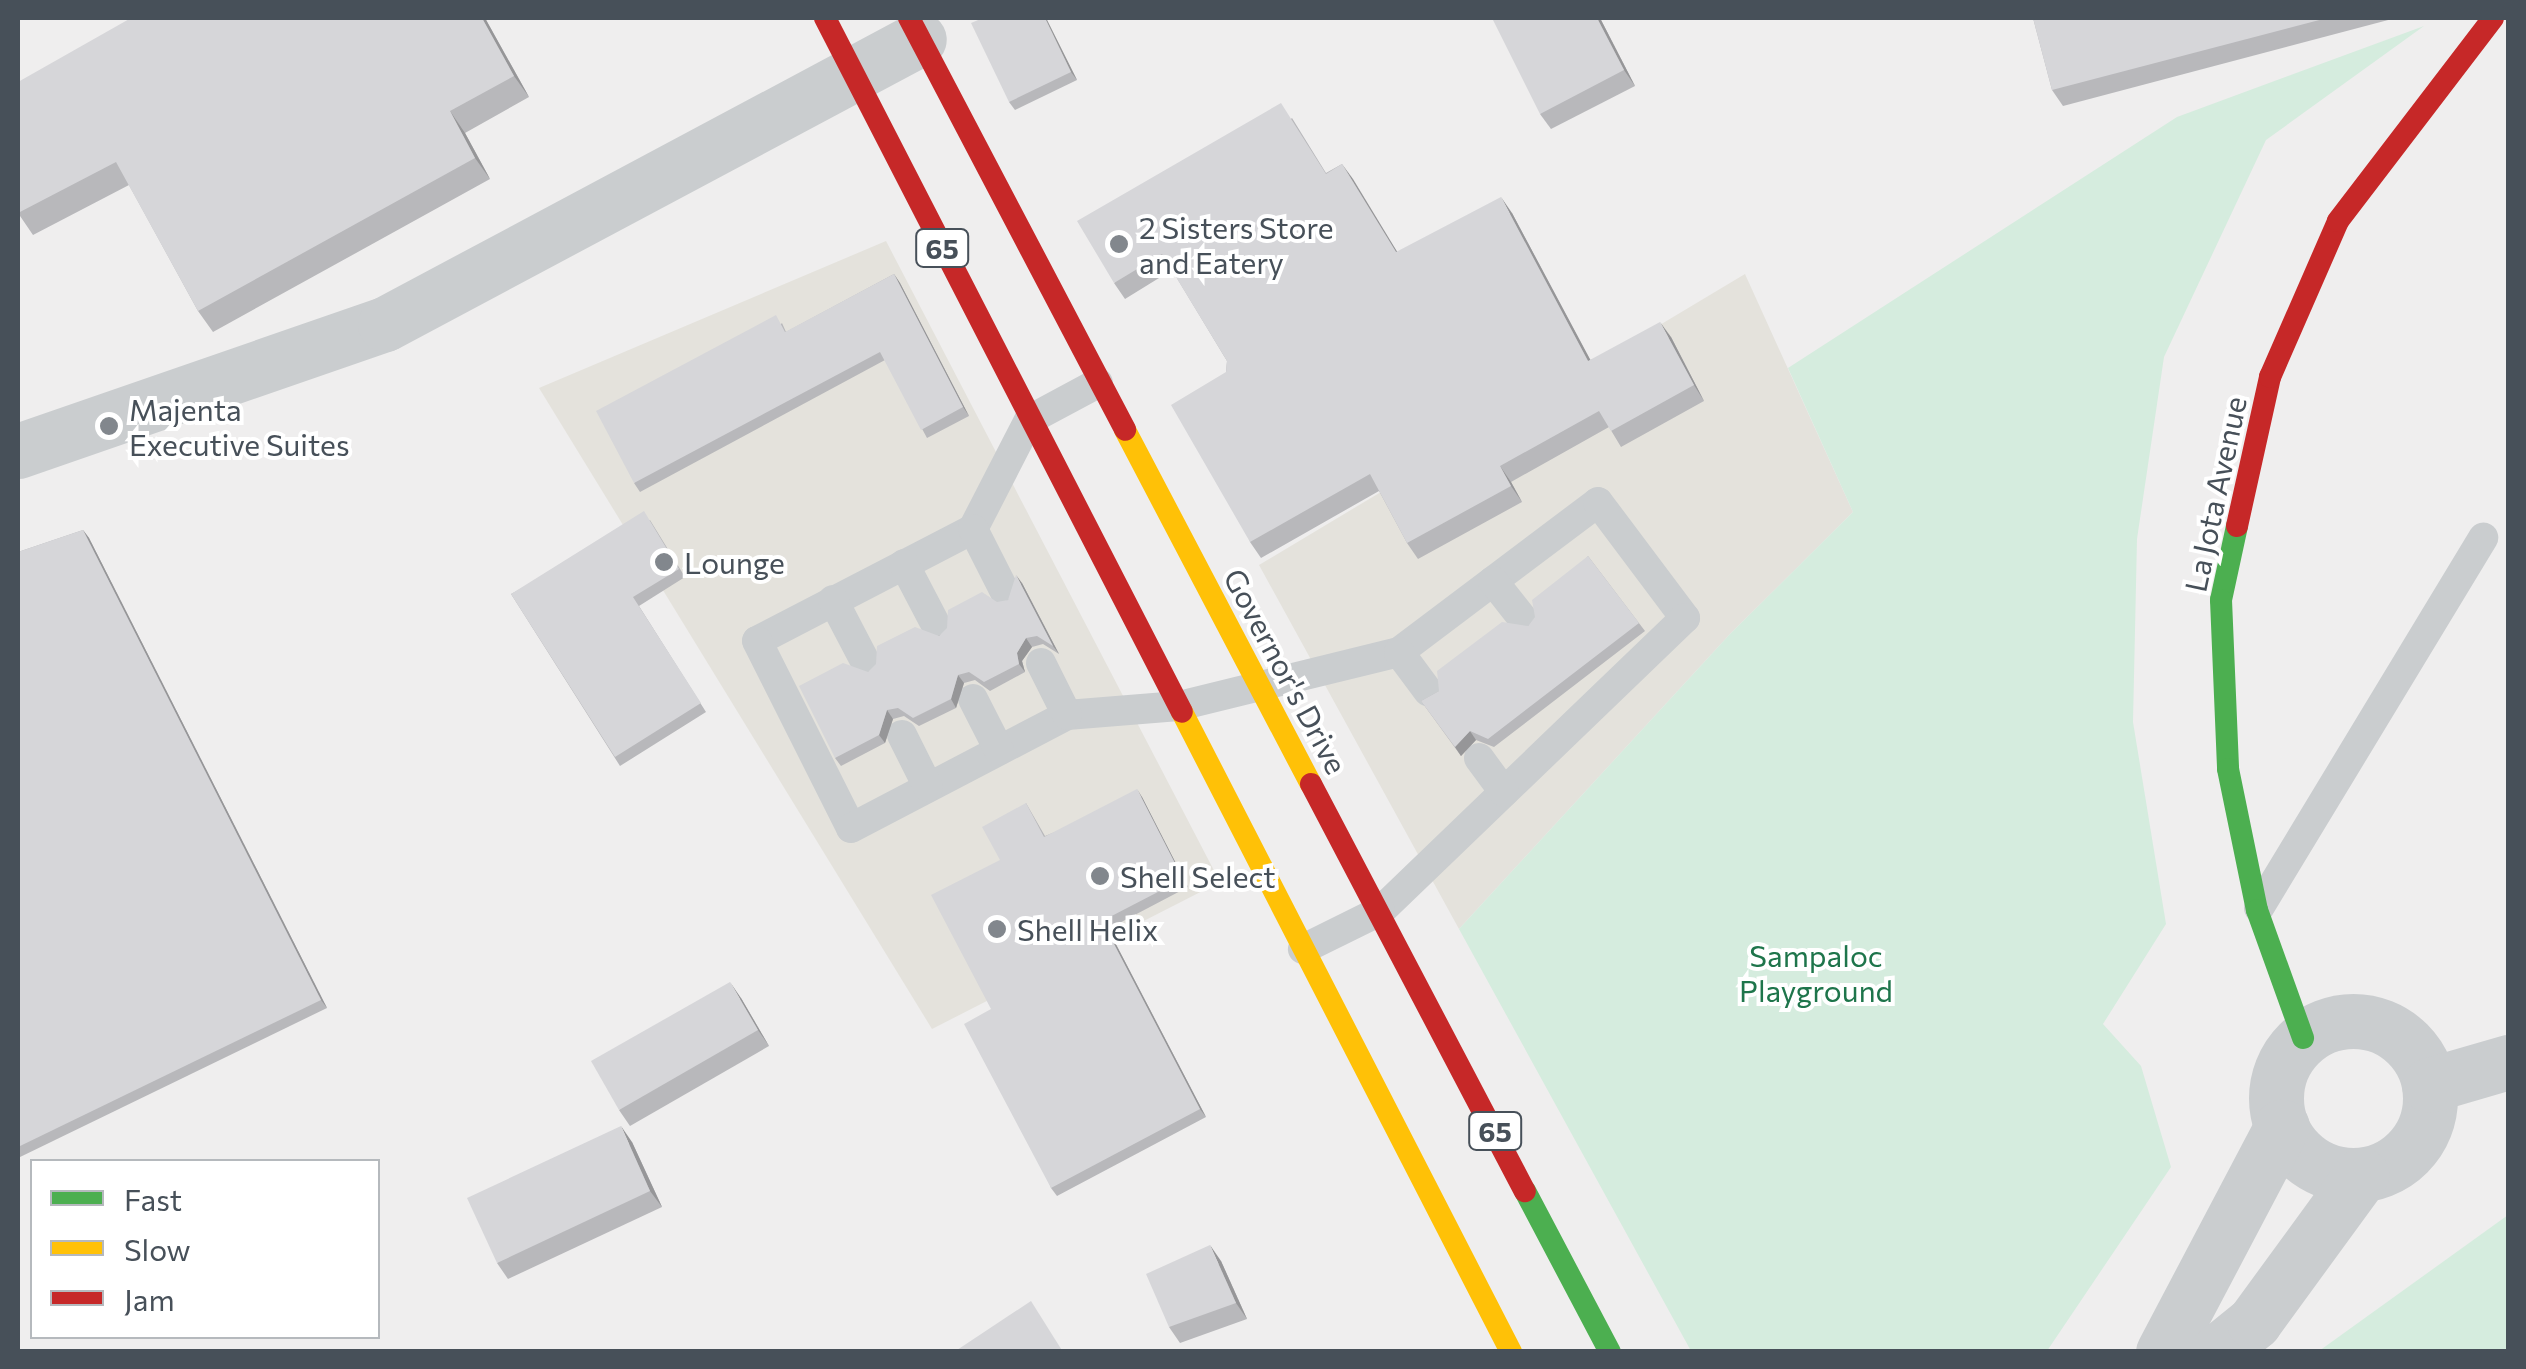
<!DOCTYPE html>
<style>
body{margin:0}
#map{position:relative;width:2526px;height:1369px;overflow:hidden;background:#efeeee;font-family:Commissioner,sans-serif}
div>[style]{position:absolute}
.commercial>*{inset:0;background:#e4e2dc}
.green>*{inset:0;background:#d5ecde}
.lane>*{height:30px;margin:-15px;padding:0 15px;transform-origin:15px;border-radius:15px;background:#cacdcf}
.street>*{height:55px;margin:-27.5px;padding:0 27.5px;transform-origin:27.5px;border-radius:27.5px;background:#cacdcf}
.street>.ring{margin:-27.5px;padding:0;box-sizing:content-box;background:none;border:55px solid #cacdcf;border-radius:50%}
.fast>*{height:22px;margin:-11px;padding:0 11px;transform-origin:11px;border-radius:11px;background:#4caf50}
.slow>*{height:22px;margin:-11px;padding:0 11px;transform-origin:11px;border-radius:11px;background:#ffc107}
.jam>*{height:22px;margin:-11px;padding:0 11px;transform-origin:11px;border-radius:11px;background:#c62828}
.wall>*{inset:0;background:#b8b8bb}
.shaded-wall>*{inset:0;background:#969698}
.building>*{inset:0;background:#d6d6d9}
.dots>*{width:28px;height:28px;translate:-50% -50%;box-sizing:border-box;border:5px solid #fff;border-radius:50%}
span{translate:-50% -50%;white-space:nowrap;text-align:center;line-height:1.15;-webkit-text-stroke:8px #fff;paint-order:stroke}
.shield-label span{padding:2px 8px;background:#fff;border:2px solid;border-radius:8px;-webkit-text-stroke-width:0}
.shield-label{font-size:28px;color:#475059;font-weight:700}
.poi-label{font-size:30px;color:#475059}
.left{translate:0 -50%;text-align:left}
.street-label{font-size:30px;color:#475059}
.park-label{font-size:30px;color:#1e754b}
.frame{position:absolute;inset:0;border:20px solid #475059;pointer-events:none}
.legend{position:absolute;left:30px;top:1159px;width:350px;height:180px;box-sizing:border-box;background:#fff;border:2px solid #b5b9bd;margin:0;padding:12px 18px;list-style:none;font-size:30px;color:#475059}
.legend li{display:flex;align-items:center;gap:20px;height:50px}
.legend b{width:50px;border:2px solid #b5b9bd}
</style>
<div id="map">
<div class="commercial">
<i style="clip-path:polygon(886px 241px,1220px 882px,932px 1029px,539px 388px)"></i>
<i style="clip-path:polygon(1745px 274px,1853px 512px,1730px 634px,1459px 929px,1259px 565px)"></i>
</div>
<div class="green">
<i style="clip-path:polygon(2424px 26px,2266px 140px,2164px 357px,2137px 539px,2133px 722px,2166px 924px,2103px 1024px,2141px 1066px,2171px 1167px,2047px 1351px,1691px 1351px,1459px 929px,1730px 634px,1853px 512px,1788px 368px,2177px 117px)"></i>
<i style="clip-path:polygon(2508px 1215px,2508px 1351px,2319px 1351px)"></i>
</div>
<div class="lane">
<i style="left:1098px;top:383px;width:78px;rotate:151.8deg"></i>
<i style="left:1029px;top:420px;width:123px;rotate:117.2deg"></i>
<i style="left:973px;top:529px;width:243px;rotate:152.6deg"></i>
<i style="left:757px;top:641px;width:209px;rotate:63.3deg"></i>
<i style="left:851px;top:828px;width:244px;rotate:-27.6deg"></i>
<i style="left:1067px;top:715px;width:112px;rotate:-4.6deg"></i>
<i style="left:1179px;top:706px;width:227px;rotate:-13.8deg"></i>
<i style="left:1399px;top:652px;width:249px;rotate:-37deg"></i>
<i style="left:1598px;top:502px;width:145px;rotate:53.1deg"></i>
<i style="left:1685px;top:618px;width:423px;rotate:136.1deg"></i>
<i style="left:1380px;top:911px;width:86px;rotate:153.7deg"></i>
<i style="left:973px;top:529px;width:71px;rotate:63.1deg"></i>
<i style="left:904px;top:564px;width:71px;rotate:62.4deg"></i>
<i style="left:1493px;top:581px;width:48px;rotate:51.7deg"></i>
<i style="left:833px;top:600px;width:71px;rotate:62.4deg"></i>
<i style="left:1399px;top:652px;width:49px;rotate:53.4deg"></i>
<i style="left:1041px;top:663px;width:58px;rotate:63.4deg"></i>
<i style="left:973px;top:699px;width:57px;rotate:63deg"></i>
<i style="left:902px;top:735px;width:58px;rotate:63.4deg"></i>
<i style="left:1479px;top:758px;width:42px;rotate:53.7deg"></i>
<i style="left:2259px;top:908px;width:433px;rotate:-58.8deg"></i>
</div>
<div class="street">
<i style="left:18px;top:451px;width:388px;rotate:-19.1deg"></i>
<i style="left:385px;top:324px;width:605px;rotate:-28.09deg"></i>
<i class="ring" style="left:2276px;top:1021px;width:99px;height:99px"></i>
<i style="left:2429px;top:1085px;width:82px;rotate:-16.2deg"></i>
<i style="left:2163px;top:1352px;width:255px;rotate:-62.2deg"></i>
<i style="left:2217px;top:1352px;width:48px;rotate:-39deg"></i>
<i style="left:2254px;top:1322px;width:182px;rotate:-53.9deg"></i>
</div>
<div class="fast">
<i style="left:2237px;top:526px;width:76px;rotate:102.2deg"></i>
<i style="left:2221px;top:600px;width:169px;rotate:87.6deg"></i>
<i style="left:2228px;top:769px;width:144px;rotate:78.4deg"></i>
<i style="left:2257px;top:910px;width:136px;rotate:70.2deg"></i>
<i style="left:1525px;top:1191px;width:182px;rotate:62.2deg"></i>
</div>
<div class="slow">
<i style="left:1125px;top:430px;width:400px;rotate:62.3deg"></i>
<i style="left:1182px;top:712px;width:720px;rotate:62.79deg"></i>
</div>
<div class="jam">
<i style="left:825px;top:18px;width:780px;rotate:62.78deg"></i>
<i style="left:909px;top:18px;width:465px;rotate:62.3deg"></i>
<i style="left:2237px;top:526px;width:153px;rotate:-77.5deg"></i>
<i style="left:2270px;top:377px;width:170px;rotate:-66.4deg"></i>
<i style="left:2338px;top:221px;width:255px;rotate:-52.6deg"></i>
<i style="left:1311px;top:784px;width:460px;rotate:62.3deg"></i>
</div>
<div class="wall">
<i style="clip-path:polygon(131px 18px,485px 18px,529px 97px,465px 133px,490px 179px,213px 332px,198px 311px,129px 185px,33px 235px,18px 213px)"></i>
<i style="clip-path:polygon(1046px 18px,1077px 80px,1015px 110px,1009px 102px)"></i>
<i style="clip-path:polygon(1600px 18px,1635px 86px,1551px 129px,1540px 114px)"></i>
<i style="clip-path:polygon(2033px 18px,2392px 18px,2392px 19px,2063px 106px,2052px 90px)"></i>
<i style="clip-path:polygon(1292px 118px,1326px 173px,1342px 164px,1397px 252px,1512px 213px,1590px 360px,1671px 337px,1704px 401px,1621px 447px,1609px 427px,1511px 482px,1522px 502px,1418px 559px,1407px 543px,1379px 491px,1261px 558px,1250px 542px,1226px 372px,1227px 361px,1172px 270px,1125px 299px,1114px 283px)"></i>
<i style="clip-path:polygon(894px 274px,900px 283px,969px 416px,927px 438px,885px 360px,640px 492px,634px 483px,782px 323px,786px 332px)"></i>
<i style="clip-path:polygon(650px 520px,685px 577px,639px 606px,706px 712px,620px 766px,511px 594px)"></i>
<i style="clip-path:polygon(83px 530px,89px 538px,327px 1008px,18px 1158px,18px 552px)"></i>
<i style="clip-path:polygon(1588px 556px,1645px 631px,1494px 747px,1476px 740px,1461px 756px,1421px 701px,1439px 691px,1528px 626px)"></i>
<i style="clip-path:polygon(1022px 583px,1059px 654px,1043px 644px,1032px 647px,1022px 661px,1025px 672px,990px 691px,975px 680px,964px 683px,956px 708px,919px 726px,904px 716px,893px 719px,885px 743px,841px 766px,835px 758px,868px 672px,1008px 600px)"></i>
<i style="clip-path:polygon(1142px 797px,1188px 887px,1108px 929px,1206px 1117px,1057px 1196px,1051px 1188px,991px 1009px,1000px 860px,1026px 803px,1045px 836px)"></i>
<i style="clip-path:polygon(741px 998px,769px 1046px,630px 1126px,619px 1110px)"></i>
<i style="clip-path:polygon(632px 1142px,662px 1207px,508px 1279px,497px 1263px)"></i>
<i style="clip-path:polygon(1221px 1261px,1247px 1319px,1180px 1343px,1169px 1327px)"></i>
</div>
<div class="shaded-wall">
<i style="clip-path:polygon(482px 18px,485px 18px,529px 97px,514px 76px)"></i>
<i style="clip-path:polygon(1045px 18px,1046px 18px,1077px 80px,1071px 72px)"></i>
<i style="clip-path:polygon(1597px 18px,1600px 18px,1635px 86px,1624px 70px)"></i>
<i style="clip-path:polygon(450px 111px,465px 133px,490px 179px,475px 158px)"></i>
<i style="clip-path:polygon(1342px 164px,1353px 179px,1407px 268px,1396px 252px)"></i>
<i style="clip-path:polygon(1501px 197px,1512px 213px,1599px 376px,1588px 361px)"></i>
<i style="clip-path:polygon(894px 274px,900px 283px,969px 416px,963px 407px)"></i>
<i style="clip-path:polygon(1660px 322px,1671px 337px,1704px 401px,1694px 385px)"></i>
<i style="clip-path:polygon(1500px 466px,1511px 482px,1522px 502px,1511px 486px)"></i>
<i style="clip-path:polygon(83px 530px,89px 538px,327px 1008px,321px 1000px)"></i>
<i style="clip-path:polygon(1016px 575px,1022px 583px,1059px 654px,1053px 646px)"></i>
<i style="clip-path:polygon(1026px 638px,1032px 647px,1022px 661px,1025px 672px,1019px 664px,1017px 653px)"></i>
<i style="clip-path:polygon(958px 675px,964px 683px,956px 708px,951px 699px)"></i>
<i style="clip-path:polygon(887px 710px,893px 719px,885px 743px,879px 735px)"></i>
<i style="clip-path:polygon(1470px 731px,1476px 740px,1461px 756px,1455px 747px)"></i>
<i style="clip-path:polygon(1137px 789px,1142px 797px,1188px 887px,1183px 879px)"></i>
<i style="clip-path:polygon(1102px 921px,1108px 929px,1206px 1117px,1200px 1109px)"></i>
<i style="clip-path:polygon(730px 982px,741px 998px,769px 1046px,758px 1030px)"></i>
<i style="clip-path:polygon(621px 1126px,632px 1142px,662px 1207px,650px 1191px)"></i>
<i style="clip-path:polygon(1210px 1245px,1221px 1261px,1247px 1319px,1236px 1303px)"></i>
</div>
<div class="building">
<i style="clip-path:polygon(131px 18px,482px 18px,514px 76px,450px 111px,475px 158px,198px 311px,116px 162px,18px 213px,18px 82px)"></i>
<i style="clip-path:polygon(983px 18px,1045px 18px,1071px 72px,1009px 102px,971px 23px)"></i>
<i style="clip-path:polygon(1492px 18px,1597px 18px,1624px 70px,1540px 114px)"></i>
<i style="clip-path:polygon(2033px 18px,2327px 18px,2052px 90px)"></i>
<i style="clip-path:polygon(1281px 103px,1326px 174px,1342px 164px,1396px 252px,1501px 197px,1588px 361px,1660px 322px,1694px 385px,1611px 431px,1599px 411px,1500px 466px,1511px 486px,1407px 543px,1370px 474px,1250px 542px,1171px 405px,1226px 372px,1227px 361px,1162px 254px,1114px 283px,1077px 221px)"></i>
<i style="clip-path:polygon(894px 274px,963px 407px,921px 430px,880px 352px,634px 483px,596px 411px,776px 315px,785px 332px)"></i>
<i style="clip-path:polygon(644px 511px,679px 569px,633px 597px,701px 703px,615px 757px,511px 594px)"></i>
<i style="clip-path:polygon(83px 530px,321px 1000px,18px 1147px,18px 552px)"></i>
<i style="clip-path:polygon(1588px 556px,1639px 623px,1488px 739px,1470px 731px,1455px 747px,1421px 701px,1439px 691px,1437px 671px,1502px 622px,1528px 626px,1535px 617px,1532px 600px)"></i>
<i style="clip-path:polygon(1016px 575px,1053px 646px,1037px 636px,1026px 638px,1017px 653px,1019px 664px,984px 682px,969px 672px,958px 675px,951px 699px,913px 718px,898px 708px,887px 710px,879px 735px,835px 758px,799px 686px,843px 663px,868px 672px,876px 664px,877px 646px,915px 627px,939px 636px,947px 628px,948px 610px,982px 592px,997px 602px,1008px 600px)"></i>
<i style="clip-path:polygon(1137px 789px,1183px 879px,1102px 921px,1200px 1109px,1051px 1188px,964px 1024px,991px 1009px,931px 895px,1000px 860px,982px 827px,1026px 803px,1044px 837px)"></i>
<i style="clip-path:polygon(730px 982px,758px 1030px,619px 1110px,591px 1061px)"></i>
<i style="clip-path:polygon(621px 1126px,650px 1191px,497px 1263px,467px 1198px)"></i>
<i style="clip-path:polygon(1210px 1245px,1236px 1303px,1169px 1327px,1146px 1274px)"></i>
<i style="clip-path:polygon(1031px 1301px,1063px 1352px,954px 1352px)"></i>
</div>
<div class="dots">
<i style="left:1119px;top:244px;background:#82878d"></i>
<i style="left:109px;top:426px;background:#82878d"></i>
<i style="left:664px;top:562px;background:#82878d"></i>
<i style="left:1100px;top:876px;background:#82878d"></i>
<i style="left:997px;top:929px;background:#82878d"></i>
</div>
<div class="shield-label">
<span style="left:942px;top:248px">65</span>
<span style="left:1495px;top:1131px">65</span>
</div>
<div class="poi-label">
<span class="left" style="left:1139px;top:244px">2 Sisters Store<br>and Eatery</span>
<span class="left" style="left:129px;top:426px">Majenta<br>Executive Suites</span>
<span class="left" style="left:684px;top:562px">Lounge</span>
<span class="left" style="left:1120px;top:876px">Shell Select</span>
<span class="left" style="left:1017px;top:929px">Shell Helix</span>
</div>
<div class="street-label">
<span style="left:2215px;top:494px;rotate:-78deg">La Jota Avenue</span>
<span style="left:1286px;top:671px;rotate:62deg">Governor's Drive</span>
</div>
<div class="park-label">
<span style="left:1816px;top:972px">Sampaloc<br>Playground</span>
</div>
<div class="frame"></div>
<ul class="legend">
<li><b style="height:12px;background:#4caf50"></b>Fast</li>
<li><b style="height:12px;background:#ffc107"></b>Slow</li>
<li><b style="height:12px;background:#c62828"></b>Jam</li>
</ul>
</div>
